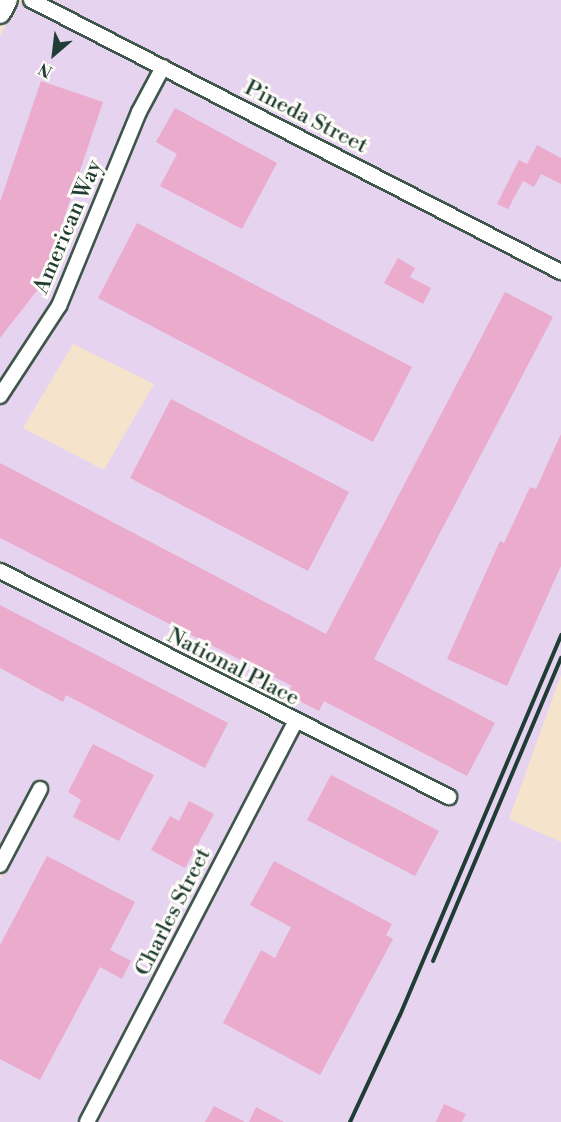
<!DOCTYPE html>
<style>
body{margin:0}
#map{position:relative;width:561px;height:1122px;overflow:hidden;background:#f5e4cb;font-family:"Libre Bodoni",serif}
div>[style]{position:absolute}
.built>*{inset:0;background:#e6d3f0}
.building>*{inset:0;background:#eaabcc}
.roads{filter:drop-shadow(2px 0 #3f564b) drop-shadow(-2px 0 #3f564b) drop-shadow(0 2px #3f564b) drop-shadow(0 -2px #3f564b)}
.street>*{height:14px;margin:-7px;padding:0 7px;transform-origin:7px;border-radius:7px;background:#fff}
.secondary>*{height:20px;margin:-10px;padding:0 10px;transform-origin:10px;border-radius:10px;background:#fff}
.rail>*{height:4px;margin:-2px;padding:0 2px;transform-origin:2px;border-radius:2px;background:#1f3d34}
span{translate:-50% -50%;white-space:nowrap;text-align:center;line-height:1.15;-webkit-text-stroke:6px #fdfcf7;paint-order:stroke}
.street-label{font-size:22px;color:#1f3d34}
.north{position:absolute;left:24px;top:24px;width:60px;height:60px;-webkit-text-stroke:4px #fdfcf7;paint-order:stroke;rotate:208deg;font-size:16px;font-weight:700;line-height:24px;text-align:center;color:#1f3d34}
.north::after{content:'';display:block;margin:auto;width:21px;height:27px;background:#1f3d34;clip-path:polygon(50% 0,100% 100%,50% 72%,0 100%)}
</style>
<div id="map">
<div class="built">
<i style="clip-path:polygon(48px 0,561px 0,561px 263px,312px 135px)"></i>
<i style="clip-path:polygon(18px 2px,153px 71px,53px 302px,0 385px,0 36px)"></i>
<i style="clip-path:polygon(evenodd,166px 77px,561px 281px,561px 675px,509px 819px,561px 842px,561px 1122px,95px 1122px,298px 732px,451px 807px,458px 794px,0 563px,0 406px,65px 310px,145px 115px,166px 77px,73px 344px,154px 384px,104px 470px,23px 428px,73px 344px)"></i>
<i style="clip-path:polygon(0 580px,285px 726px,79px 1122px,0 1122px,0 880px,49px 785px,37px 779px,0 850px)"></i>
</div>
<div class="building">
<i style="clip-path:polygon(41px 81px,103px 102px,42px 284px,0 338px,0 202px)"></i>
<i style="clip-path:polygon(175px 108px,277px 163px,242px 229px,160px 186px,177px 154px,156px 142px)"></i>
<i style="clip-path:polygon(537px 145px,561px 158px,561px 184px,541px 174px,534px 187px,523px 181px,508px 209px,497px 204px,519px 160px,527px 164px)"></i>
<i style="clip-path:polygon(137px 223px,412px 367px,373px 442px,98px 298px)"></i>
<i style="clip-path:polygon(398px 258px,415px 268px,410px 277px,431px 288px,423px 304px,384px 283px)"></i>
<i style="clip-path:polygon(505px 292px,553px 317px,374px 659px,495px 723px,467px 776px,324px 701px,319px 711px,288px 695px,292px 686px,0 538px,0 463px,326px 634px)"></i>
<i style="clip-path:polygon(171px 399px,349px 492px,308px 571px,130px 478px)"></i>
<i style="clip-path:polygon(561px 434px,561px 566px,507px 686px,447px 659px,500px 541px,504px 543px,530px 487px,536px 489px)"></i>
<i style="clip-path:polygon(0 605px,228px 723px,205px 768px,66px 695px,63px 702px,0 668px)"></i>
<i style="clip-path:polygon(93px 744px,154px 775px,119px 841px,73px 817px,81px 800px,68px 792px)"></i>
<i style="clip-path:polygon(331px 775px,439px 831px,415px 876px,307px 820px)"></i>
<i style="clip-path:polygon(189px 801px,214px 814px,185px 868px,151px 850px,170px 816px,179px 821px)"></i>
<i style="clip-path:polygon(47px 856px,135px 902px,110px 950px,131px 961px,122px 979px,100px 967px,40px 1080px,0 1059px,0 945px)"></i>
<i style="clip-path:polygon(274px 861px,392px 924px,386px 935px,393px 939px,320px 1075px,223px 1023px,261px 950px,275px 958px,291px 927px,250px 905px)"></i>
<i style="clip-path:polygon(444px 1104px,466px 1114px,462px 1122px,436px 1122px)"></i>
<i style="clip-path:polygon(214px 1106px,245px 1122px,205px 1122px)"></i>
<i style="clip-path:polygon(256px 1107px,284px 1122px,249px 1122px)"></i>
</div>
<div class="roads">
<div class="street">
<i style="left:31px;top:0;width:596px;rotate:27.17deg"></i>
<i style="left:0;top:396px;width:108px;rotate:-56.8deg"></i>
<i style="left:59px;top:306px;width:210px;rotate:-67.6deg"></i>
<i style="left:139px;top:112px;width:51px;rotate:-61.9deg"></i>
<i style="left:0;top:571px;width:503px;rotate:26.72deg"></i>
<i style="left:0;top:865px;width:86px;rotate:-62.2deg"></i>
<i style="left:87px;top:1122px;width:451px;rotate:-62.5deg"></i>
</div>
<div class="secondary">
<i style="left:0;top:13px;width:15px;rotate:-62deg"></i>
</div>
</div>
<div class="rail">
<i style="left:433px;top:961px;width:329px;rotate:-67.1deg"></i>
<i style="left:350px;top:1122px;width:118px;rotate:-65deg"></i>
<i style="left:400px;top:1015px;width:413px;rotate:-67deg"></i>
</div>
<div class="street-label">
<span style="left:306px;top:117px;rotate:27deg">Pineda Street</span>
<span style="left:68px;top:227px;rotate:-67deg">American Way</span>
<span style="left:233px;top:667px;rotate:27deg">National Place</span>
<span style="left:173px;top:912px;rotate:-63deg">Charles Street</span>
</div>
<div class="north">N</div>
</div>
